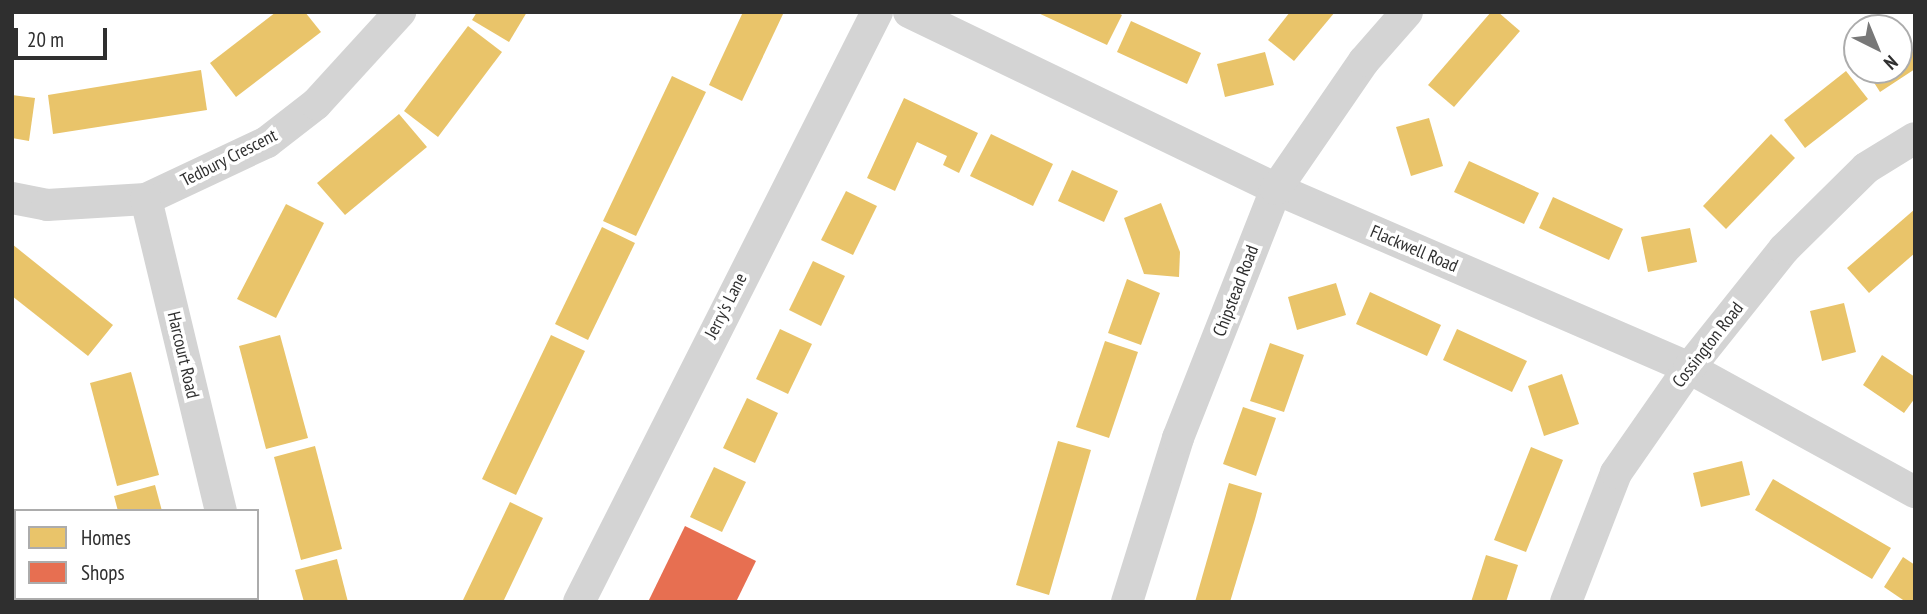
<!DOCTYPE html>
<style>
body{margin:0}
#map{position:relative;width:1927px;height:614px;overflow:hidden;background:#fff;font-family:"PT Sans Narrow",sans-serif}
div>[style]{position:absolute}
.homes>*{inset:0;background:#e9c46a}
.shops>*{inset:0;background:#e76f51}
.minor>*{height:32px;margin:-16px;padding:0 16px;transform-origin:16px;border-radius:16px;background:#d4d4d4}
span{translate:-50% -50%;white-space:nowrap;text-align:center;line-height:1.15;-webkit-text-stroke:7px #fff;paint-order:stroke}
.street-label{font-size:18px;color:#2f2f2f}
.frame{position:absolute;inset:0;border:14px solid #2f2f2f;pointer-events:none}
.legend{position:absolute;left:14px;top:509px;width:245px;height:91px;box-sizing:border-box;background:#fff;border:2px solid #acacac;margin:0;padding:9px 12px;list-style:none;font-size:21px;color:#2f2f2f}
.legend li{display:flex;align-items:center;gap:14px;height:35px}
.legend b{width:35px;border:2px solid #acacac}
.north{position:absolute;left:1843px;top:14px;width:70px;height:70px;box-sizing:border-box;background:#fff;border:2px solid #acacac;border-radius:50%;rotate:137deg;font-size:19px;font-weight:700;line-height:28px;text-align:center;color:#2f2f2f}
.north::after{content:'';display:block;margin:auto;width:24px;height:32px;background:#787878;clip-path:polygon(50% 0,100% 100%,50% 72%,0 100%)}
.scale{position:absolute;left:14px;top:28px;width:93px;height:32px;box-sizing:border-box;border:4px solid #2f2f2f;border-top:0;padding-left:9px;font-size:21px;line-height:24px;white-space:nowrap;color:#2f2f2f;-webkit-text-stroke:5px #fff;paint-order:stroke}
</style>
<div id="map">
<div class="homes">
<i style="clip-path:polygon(276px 12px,305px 12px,321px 32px,236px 97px,210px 63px)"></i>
<i style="clip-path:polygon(477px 12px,527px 12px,509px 42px,472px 20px)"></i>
<i style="clip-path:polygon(743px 12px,784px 12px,742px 101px,709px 85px)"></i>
<i style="clip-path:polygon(1036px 12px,1116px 12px,1122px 15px,1107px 45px)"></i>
<i style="clip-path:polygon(1290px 12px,1335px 12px,1294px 61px,1268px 40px)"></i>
<i style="clip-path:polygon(1491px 12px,1498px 12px,1520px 31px,1454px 107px,1428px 85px)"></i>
<i style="clip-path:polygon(1131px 21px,1201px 53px,1187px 84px,1117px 52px)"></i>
<i style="clip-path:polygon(468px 26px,502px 52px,438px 137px,404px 111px)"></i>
<i style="clip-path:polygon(1903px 37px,1915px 55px,1915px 69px,1880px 92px,1866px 70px,1899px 70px,1899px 40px)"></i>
<i style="clip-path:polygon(1265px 52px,1274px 85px,1225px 97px,1217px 64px)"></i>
<i style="clip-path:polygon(201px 70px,207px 110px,53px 134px,48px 95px)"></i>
<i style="clip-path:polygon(1846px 71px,1868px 99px,1805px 148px,1784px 120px)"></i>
<i style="clip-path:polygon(672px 76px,706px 92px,636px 236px,603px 221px)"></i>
<i style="clip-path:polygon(12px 95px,35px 98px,29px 141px,12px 138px)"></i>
<i style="clip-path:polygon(904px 98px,978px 133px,959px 173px,943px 165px,947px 156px,917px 142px,895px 191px,867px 178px)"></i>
<i style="clip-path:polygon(399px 114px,427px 147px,345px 215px,317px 183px)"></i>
<i style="clip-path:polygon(1429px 118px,1443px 166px,1411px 176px,1396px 127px)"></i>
<i style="clip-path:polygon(991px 134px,1053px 164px,1033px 206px,970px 176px)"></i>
<i style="clip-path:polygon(1771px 134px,1795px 158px,1726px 229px,1703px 206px)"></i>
<i style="clip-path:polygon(1469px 161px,1539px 193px,1524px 224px,1454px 192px)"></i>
<i style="clip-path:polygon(1072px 170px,1118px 191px,1104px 222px,1058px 201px)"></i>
<i style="clip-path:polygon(846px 191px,877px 206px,853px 255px,821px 240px)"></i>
<i style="clip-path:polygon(1553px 197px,1623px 229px,1609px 260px,1539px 228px)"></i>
<i style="clip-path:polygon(1161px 203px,1180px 252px,1179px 277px,1144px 274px,1124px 218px)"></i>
<i style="clip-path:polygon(286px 204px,324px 223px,276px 318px,237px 299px)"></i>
<i style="clip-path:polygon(1915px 209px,1915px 253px,1869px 293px,1847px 268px)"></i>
<i style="clip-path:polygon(602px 227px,635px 243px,588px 340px,555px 324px)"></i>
<i style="clip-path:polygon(1690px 228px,1697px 262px,1648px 272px,1641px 237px)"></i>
<i style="clip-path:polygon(12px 244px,113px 325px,88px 356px,12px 296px)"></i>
<i style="clip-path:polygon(813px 261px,845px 276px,821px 326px,789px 310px)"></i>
<i style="clip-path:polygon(1127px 279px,1160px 293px,1141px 345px,1108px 333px)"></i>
<i style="clip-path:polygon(1336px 283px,1346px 315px,1297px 330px,1288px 297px)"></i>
<i style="clip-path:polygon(1370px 292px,1441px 325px,1427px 356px,1356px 324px)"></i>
<i style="clip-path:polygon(1844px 303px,1856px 352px,1822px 361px,1810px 311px)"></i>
<i style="clip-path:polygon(780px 329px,812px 344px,788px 394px,756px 379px)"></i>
<i style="clip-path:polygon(1457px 329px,1527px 361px,1512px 392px,1443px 360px)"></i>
<i style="clip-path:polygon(280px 335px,308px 438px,266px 449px,239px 346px)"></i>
<i style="clip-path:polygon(551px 335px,585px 351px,516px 495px,482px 479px)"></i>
<i style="clip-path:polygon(1105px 341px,1138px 352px,1109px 438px,1076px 427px)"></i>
<i style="clip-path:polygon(1270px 343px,1304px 355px,1284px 412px,1250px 401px)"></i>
<i style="clip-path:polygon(1882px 355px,1915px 377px,1915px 398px,1904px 413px,1863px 385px)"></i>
<i style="clip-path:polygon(131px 372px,159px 475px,117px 486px,90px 383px)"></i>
<i style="clip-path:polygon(1562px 374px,1579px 424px,1544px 436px,1528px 386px)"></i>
<i style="clip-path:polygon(747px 398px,778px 413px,755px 463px,723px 448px)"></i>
<i style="clip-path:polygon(1243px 407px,1276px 418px,1256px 476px,1223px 464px)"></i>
<i style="clip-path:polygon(1058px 441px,1091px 450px,1049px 595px,1016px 585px)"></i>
<i style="clip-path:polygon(315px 446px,342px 549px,301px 560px,274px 457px)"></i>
<i style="clip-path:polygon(1531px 447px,1563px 460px,1526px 552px,1494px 540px)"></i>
<i style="clip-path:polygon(1742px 461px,1750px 495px,1701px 507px,1693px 473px)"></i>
<i style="clip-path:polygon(714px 467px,746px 482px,722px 532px,690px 517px)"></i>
<i style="clip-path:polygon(1773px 479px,1891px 548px,1872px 579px,1755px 510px)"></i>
<i style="clip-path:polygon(1229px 483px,1262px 493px,1255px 519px,1230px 602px,1195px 602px)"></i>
<i style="clip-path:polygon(155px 485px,162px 511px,118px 511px,114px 496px)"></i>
<i style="clip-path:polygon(510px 502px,543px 518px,503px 602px,467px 602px,463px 600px)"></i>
<i style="clip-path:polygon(1486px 555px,1518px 565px,1506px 602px,1471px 602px)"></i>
<i style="clip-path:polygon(1903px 557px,1915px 565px,1915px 602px,1906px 602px,1884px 587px)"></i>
<i style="clip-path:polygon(337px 559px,348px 602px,304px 602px,295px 570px)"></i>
</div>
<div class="shops">
<i style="clip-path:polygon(685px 526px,756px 561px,736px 602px,648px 602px)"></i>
</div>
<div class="minor">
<i style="left:909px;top:12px;width:407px;rotate:25.7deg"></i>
<i style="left:1276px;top:189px;width:450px;rotate:23.4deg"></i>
<i style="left:1689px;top:368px;width:258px;rotate:28.8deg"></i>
<i style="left:12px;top:198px;width:36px;rotate:11deg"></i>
<i style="left:47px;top:205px;width:99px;rotate:-3.5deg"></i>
<i style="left:146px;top:199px;width:134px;rotate:-25.2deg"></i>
<i style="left:267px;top:142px;width:62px;rotate:-37.8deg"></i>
<i style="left:316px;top:104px;width:125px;rotate:-47.6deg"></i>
<i style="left:146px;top:199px;width:321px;rotate:76.5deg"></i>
<i style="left:241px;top:598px;width:4px;rotate:76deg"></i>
<i style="left:579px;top:602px;width:661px;rotate:-63.2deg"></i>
<i style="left:1127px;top:602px;width:172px;rotate:-72.7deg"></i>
<i style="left:1178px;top:438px;width:268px;rotate:-68.5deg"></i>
<i style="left:1276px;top:189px;width:155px;rotate:-55.5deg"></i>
<i style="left:1364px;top:61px;width:65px;rotate:-48.7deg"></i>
<i style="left:1566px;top:602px;width:138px;rotate:-68.8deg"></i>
<i style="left:1616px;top:473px;width:128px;rotate:-55.2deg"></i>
<i style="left:1689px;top:368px;width:152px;rotate:-51.4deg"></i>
<i style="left:1784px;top:249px;width:115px;rotate:-44.6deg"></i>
<i style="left:1866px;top:168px;width:57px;rotate:-31.5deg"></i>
</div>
<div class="street-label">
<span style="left:229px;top:158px;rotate:-27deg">Tedbury Crescent</span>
<span style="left:1414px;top:249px;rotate:23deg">Flackwell Road</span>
<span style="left:1236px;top:291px;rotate:-69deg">Chipstead Road</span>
<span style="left:726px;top:306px;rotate:-63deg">Jerry's Lane</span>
<span style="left:1708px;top:345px;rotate:-52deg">Cossington Road</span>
<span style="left:183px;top:355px;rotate:77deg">Harcourt Road</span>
</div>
<div class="frame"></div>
<ul class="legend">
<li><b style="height:19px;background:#e9c46a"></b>Homes</li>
<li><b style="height:19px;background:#e76f51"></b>Shops</li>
</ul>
<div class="north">N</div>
<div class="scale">20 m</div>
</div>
